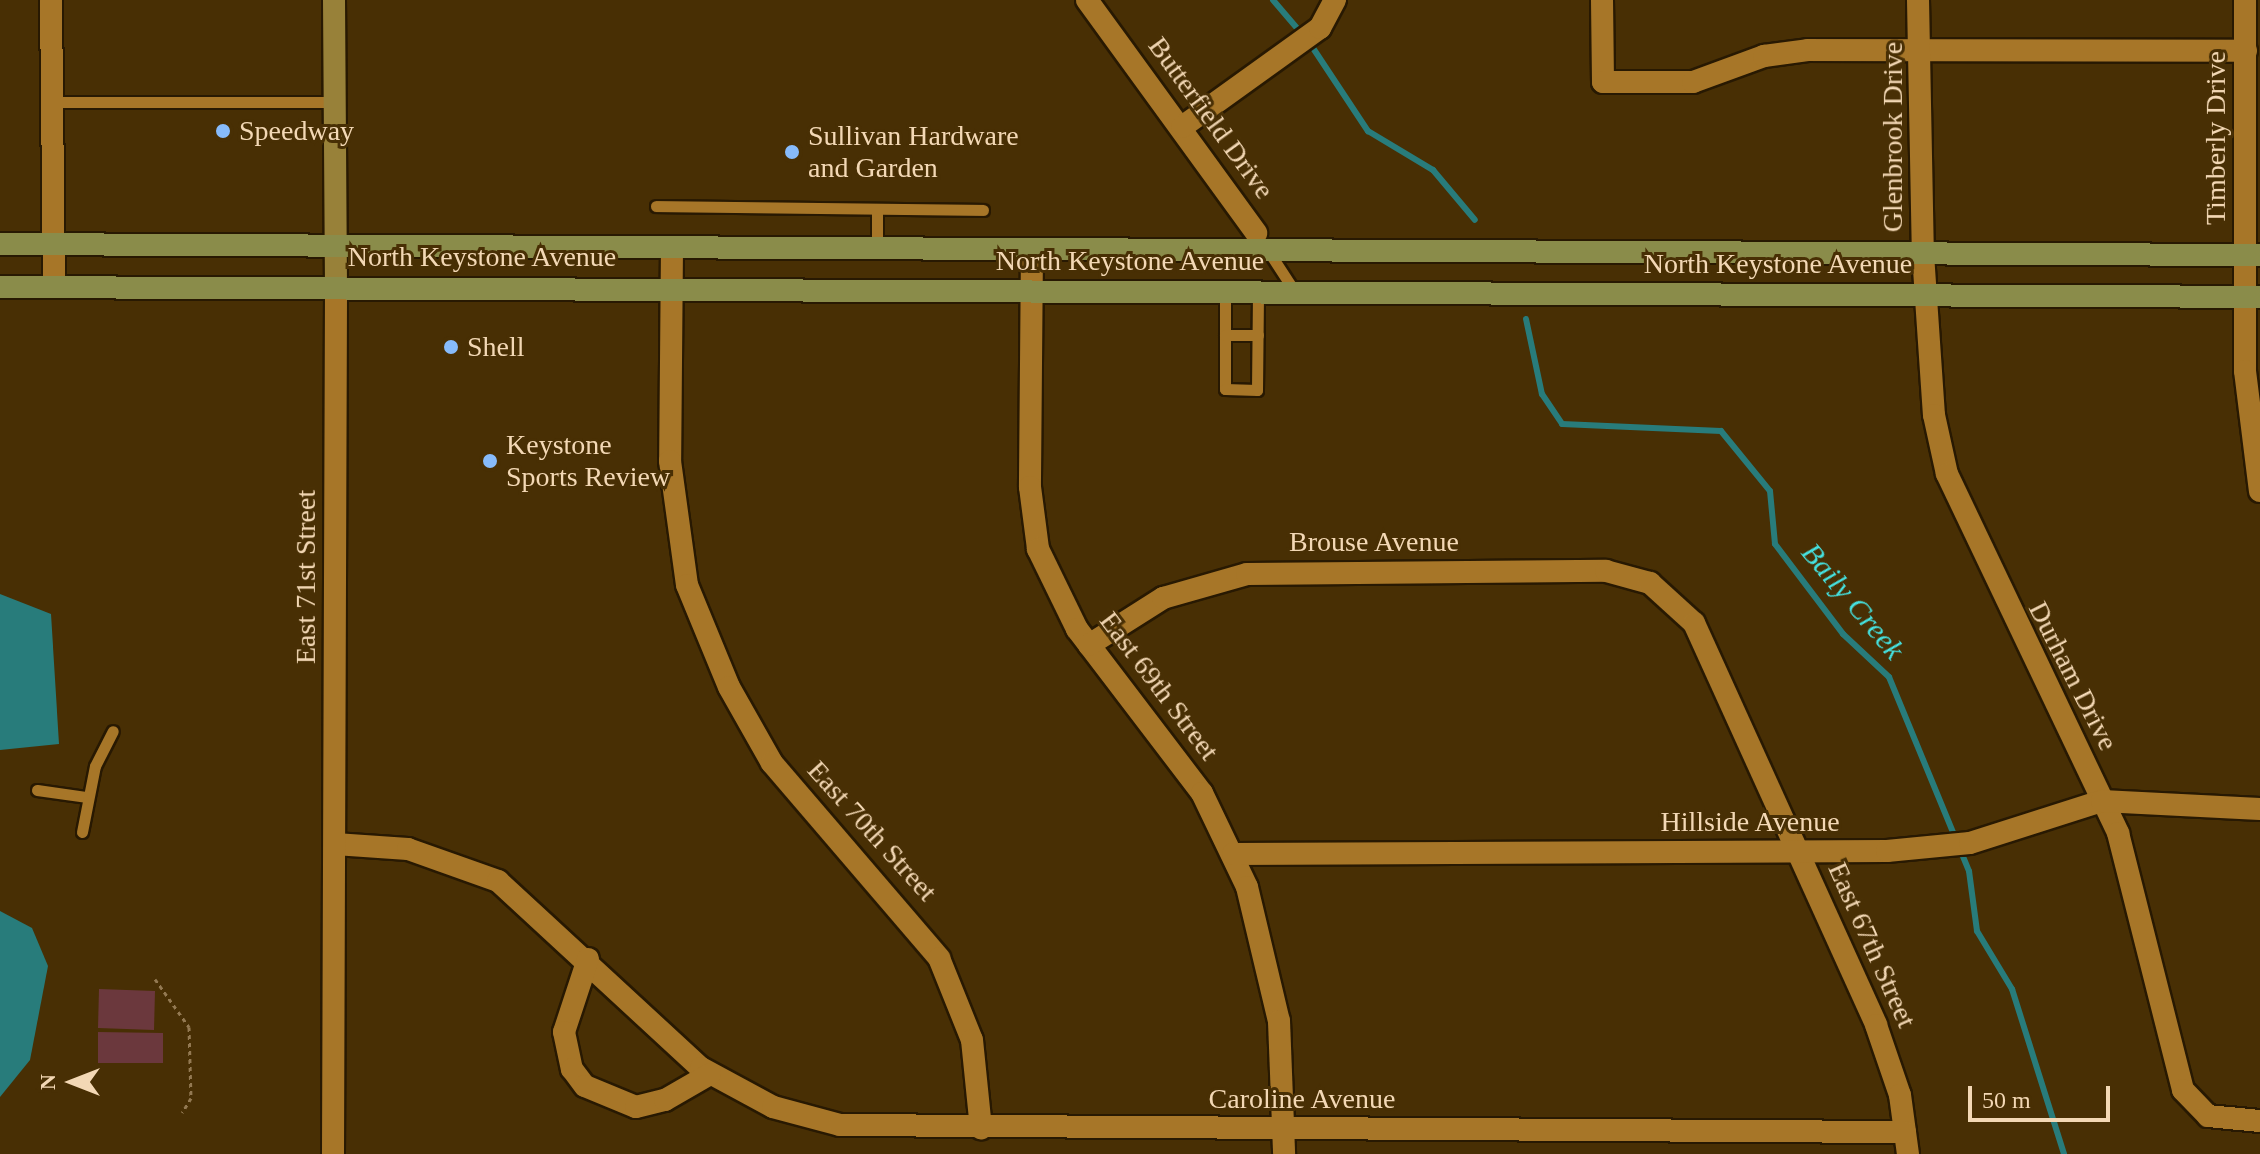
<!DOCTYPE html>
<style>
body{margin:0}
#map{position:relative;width:2260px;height:1154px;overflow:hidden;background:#482f04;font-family:"Times New Roman",serif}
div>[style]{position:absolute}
.green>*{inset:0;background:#6b383d}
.water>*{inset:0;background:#287c7b}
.stream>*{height:6px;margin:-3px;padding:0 3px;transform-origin:3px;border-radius:3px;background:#287c7b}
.path>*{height:3px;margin-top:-1.5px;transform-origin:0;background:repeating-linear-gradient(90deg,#937952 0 4px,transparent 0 8px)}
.roads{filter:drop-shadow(2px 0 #281902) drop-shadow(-2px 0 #281902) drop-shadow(0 2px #281902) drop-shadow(0 -2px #281902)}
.service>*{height:11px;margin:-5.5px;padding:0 5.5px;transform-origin:5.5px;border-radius:5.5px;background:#a77628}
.minor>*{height:22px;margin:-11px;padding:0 11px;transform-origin:11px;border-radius:11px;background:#a77628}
.secondary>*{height:22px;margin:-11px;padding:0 11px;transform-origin:11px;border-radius:11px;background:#988139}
.primary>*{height:22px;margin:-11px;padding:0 11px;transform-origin:11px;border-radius:11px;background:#8a8c4a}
.dots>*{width:22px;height:22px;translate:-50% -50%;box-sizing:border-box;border:4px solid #482f04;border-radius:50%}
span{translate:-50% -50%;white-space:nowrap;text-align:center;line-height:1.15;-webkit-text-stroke:6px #482f04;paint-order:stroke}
.street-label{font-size:28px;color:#f3d8b5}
.poi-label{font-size:28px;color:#f3d8b5}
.left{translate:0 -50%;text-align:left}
.water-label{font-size:30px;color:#45e3e2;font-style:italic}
.north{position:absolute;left:32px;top:1042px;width:80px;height:80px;-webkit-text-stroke:6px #482f04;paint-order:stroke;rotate:270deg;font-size:22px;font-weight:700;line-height:32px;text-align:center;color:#f3d8b5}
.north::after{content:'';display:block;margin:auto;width:28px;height:36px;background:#f3d8b5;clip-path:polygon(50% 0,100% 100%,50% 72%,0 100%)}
.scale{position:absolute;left:1968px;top:1086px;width:142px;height:36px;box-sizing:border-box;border:4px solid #f3d8b5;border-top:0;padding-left:10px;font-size:24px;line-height:28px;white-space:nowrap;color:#f3d8b5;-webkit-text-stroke:6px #482f04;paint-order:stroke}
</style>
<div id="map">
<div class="green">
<i style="clip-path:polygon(99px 989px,155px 991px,154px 1030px,98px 1028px)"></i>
<i style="clip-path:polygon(98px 1032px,163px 1033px,163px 1063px,98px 1063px)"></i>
</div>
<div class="water">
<i style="clip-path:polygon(0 594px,51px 614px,59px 744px,0 750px)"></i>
<i style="clip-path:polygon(0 911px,32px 928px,48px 966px,30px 1060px,0 1097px)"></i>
</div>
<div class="stream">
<i style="left:1273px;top:0;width:45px;rotate:49.5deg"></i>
<i style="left:1309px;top:42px;width:107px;rotate:56.5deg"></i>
<i style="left:1368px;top:131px;width:76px;rotate:31deg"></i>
<i style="left:1433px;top:170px;width:65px;rotate:50deg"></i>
<i style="left:1526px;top:319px;width:77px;rotate:78deg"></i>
<i style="left:1542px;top:394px;width:36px;rotate:56deg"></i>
<i style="left:1562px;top:424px;width:159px;rotate:2.5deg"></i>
<i style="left:1721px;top:431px;width:77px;rotate:50.8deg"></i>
<i style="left:1770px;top:491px;width:53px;rotate:84.6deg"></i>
<i style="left:1775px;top:544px;width:113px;rotate:52.9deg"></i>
<i style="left:1843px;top:634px;width:63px;rotate:43.1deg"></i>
<i style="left:1889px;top:677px;width:210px;rotate:67.6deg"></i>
<i style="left:1969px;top:871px;width:61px;rotate:82.4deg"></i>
<i style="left:1977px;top:931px;width:68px;rotate:58.9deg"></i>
<i style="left:2012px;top:989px;width:173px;rotate:72.5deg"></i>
</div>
<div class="path">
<i style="left:155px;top:979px;width:59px;rotate:54.7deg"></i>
<i style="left:189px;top:1027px;width:71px;rotate:88.4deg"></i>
<i style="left:191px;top:1098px;width:17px;rotate:121deg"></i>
</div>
<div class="roads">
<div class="service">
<i style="left:52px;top:102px;width:282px"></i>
<i style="left:656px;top:206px;width:327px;rotate:0.7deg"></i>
<i style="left:877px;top:209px;width:39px;rotate:90deg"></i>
<i style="left:1267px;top:249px;width:51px;rotate:56.9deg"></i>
<i style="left:1225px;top:292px;width:97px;rotate:90deg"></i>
<i style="left:1225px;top:389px;width:32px;rotate:2deg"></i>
<i style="left:1257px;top:390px;width:99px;rotate:-89.4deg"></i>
<i style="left:1225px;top:335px;width:33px"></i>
<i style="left:37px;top:790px;width:49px;rotate:8.1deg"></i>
<i style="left:82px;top:832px;width:67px;rotate:-78.9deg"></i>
<i style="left:95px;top:766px;width:39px;rotate:-63deg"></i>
</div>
<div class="minor">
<i style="left:51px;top:0;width:287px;rotate:89.4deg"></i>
<i style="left:1087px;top:0;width:288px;rotate:54deg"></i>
<i style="left:1602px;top:0;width:82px;rotate:89.3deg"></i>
<i style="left:1603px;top:82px;width:90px"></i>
<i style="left:1693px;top:82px;width:76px;rotate:-20.1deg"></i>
<i style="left:1764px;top:56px;width:44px;rotate:-7.8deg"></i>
<i style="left:1808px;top:50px;width:438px;rotate:0.1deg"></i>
<i style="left:1918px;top:0;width:254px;rotate:88.9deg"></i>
<i style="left:1923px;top:254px;width:161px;rotate:86.1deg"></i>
<i style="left:1934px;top:415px;width:60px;rotate:77.6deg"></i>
<i style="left:1947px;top:474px;width:398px;rotate:64.5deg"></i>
<i style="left:2118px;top:833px;width:265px;rotate:75.8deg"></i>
<i style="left:2183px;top:1090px;width:36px;rotate:46deg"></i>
<i style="left:2208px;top:1116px;width:52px;rotate:5.5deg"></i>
<i style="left:2245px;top:0;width:371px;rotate:90deg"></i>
<i style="left:2245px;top:371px;width:121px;rotate:82.9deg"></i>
<i style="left:1182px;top:127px;width:170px;rotate:-35.7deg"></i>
<i style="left:1320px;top:28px;width:32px;rotate:-62deg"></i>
<i style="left:672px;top:247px;width:214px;rotate:90.5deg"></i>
<i style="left:670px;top:461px;width:125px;rotate:82.2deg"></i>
<i style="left:687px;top:585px;width:110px;rotate:67.6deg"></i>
<i style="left:729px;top:687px;width:87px;rotate:60.5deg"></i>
<i style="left:772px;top:763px;width:257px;rotate:49.4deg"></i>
<i style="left:939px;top:958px;width:88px;rotate:68.1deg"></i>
<i style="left:972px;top:1040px;width:89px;rotate:84.2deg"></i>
<i style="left:1032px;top:249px;width:238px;rotate:90.5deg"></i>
<i style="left:1030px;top:487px;width:63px;rotate:82.6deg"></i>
<i style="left:1038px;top:549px;width:89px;rotate:64deg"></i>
<i style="left:1077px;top:629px;width:206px;rotate:52.7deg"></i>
<i style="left:1202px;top:793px;width:104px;rotate:64.4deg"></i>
<i style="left:1247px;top:887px;width:138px;rotate:76.6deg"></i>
<i style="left:1279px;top:1021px;width:133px;rotate:87.8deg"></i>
<i style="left:1089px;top:645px;width:88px;rotate:-32.4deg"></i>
<i style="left:1163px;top:598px;width:87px;rotate:-15.9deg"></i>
<i style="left:1247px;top:574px;width:359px;rotate:-0.5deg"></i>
<i style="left:1606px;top:571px;width:46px;rotate:15.3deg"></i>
<i style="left:1650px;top:583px;width:59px;rotate:42.3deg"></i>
<i style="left:1694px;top:623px;width:441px;rotate:65.6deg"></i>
<i style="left:1876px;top:1025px;width:74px;rotate:71.1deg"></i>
<i style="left:1900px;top:1095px;width:60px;rotate:82.3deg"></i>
<i style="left:335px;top:844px;width:73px;rotate:3.9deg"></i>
<i style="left:408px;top:849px;width:96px;rotate:19.6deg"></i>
<i style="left:498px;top:881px;width:276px;rotate:42.7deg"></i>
<i style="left:701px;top:1068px;width:82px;rotate:28.4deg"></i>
<i style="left:773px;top:1107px;width:69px;rotate:15deg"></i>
<i style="left:840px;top:1125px;width:1065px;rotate:0.38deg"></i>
<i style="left:1233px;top:854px;width:654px;rotate:-0.26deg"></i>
<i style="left:1887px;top:851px;width:83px;rotate:-5.5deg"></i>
<i style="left:1970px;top:843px;width:139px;rotate:-17.7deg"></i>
<i style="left:2102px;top:801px;width:158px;rotate:2.9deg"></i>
<i style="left:588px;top:959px;width:77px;rotate:108.2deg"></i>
<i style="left:564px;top:1032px;width:38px;rotate:78deg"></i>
<i style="left:572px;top:1069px;width:21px;rotate:53deg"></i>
<i style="left:585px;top:1086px;width:55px;rotate:22.4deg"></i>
<i style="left:636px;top:1107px;width:30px;rotate:-14deg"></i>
<i style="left:665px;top:1100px;width:52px;rotate:-30deg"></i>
<i style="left:333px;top:1154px;width:867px;rotate:-89.8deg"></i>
</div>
<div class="secondary">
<i style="left:334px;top:0;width:287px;rotate:89.6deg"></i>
</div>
<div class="primary">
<i style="left:0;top:244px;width:2260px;rotate:0.28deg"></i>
<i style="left:0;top:287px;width:2260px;rotate:0.25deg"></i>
</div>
</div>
<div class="dots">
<i style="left:223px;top:131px;background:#87bbfb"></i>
<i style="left:792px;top:152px;background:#87bbfb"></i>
<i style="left:451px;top:347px;background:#87bbfb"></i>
<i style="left:490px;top:461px;background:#87bbfb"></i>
</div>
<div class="street-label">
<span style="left:1211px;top:118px;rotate:54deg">Butterfield Drive</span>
<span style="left:1893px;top:137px;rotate:-90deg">Glenbrook Drive</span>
<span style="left:2216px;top:138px;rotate:-90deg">Timberly Drive</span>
<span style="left:482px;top:257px">North Keystone Avenue</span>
<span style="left:1130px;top:261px">North Keystone Avenue</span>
<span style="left:1778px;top:264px">North Keystone Avenue</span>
<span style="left:1374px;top:542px">Brouse Avenue</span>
<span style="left:306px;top:577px;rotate:-90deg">East 71st Street</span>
<span style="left:2073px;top:676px;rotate:63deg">Durham Drive</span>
<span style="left:1159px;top:686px;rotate:53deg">East 69th Street</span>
<span style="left:1750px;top:822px">Hillside Avenue</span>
<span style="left:872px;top:831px;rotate:48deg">East 70th Street</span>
<span style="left:1872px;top:945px;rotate:66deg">East 67th Street</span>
<span style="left:1302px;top:1099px">Caroline Avenue</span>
</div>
<div class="poi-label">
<span class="left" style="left:239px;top:131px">Speedway</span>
<span class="left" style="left:808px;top:152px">Sullivan Hardware<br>and Garden</span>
<span class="left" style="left:467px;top:347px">Shell</span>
<span class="left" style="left:506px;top:461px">Keystone<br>Sports Review</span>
</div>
<div class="water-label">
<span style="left:1853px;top:601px;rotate:50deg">Baily Creek</span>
</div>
<div class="north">N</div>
<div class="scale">50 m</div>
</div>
